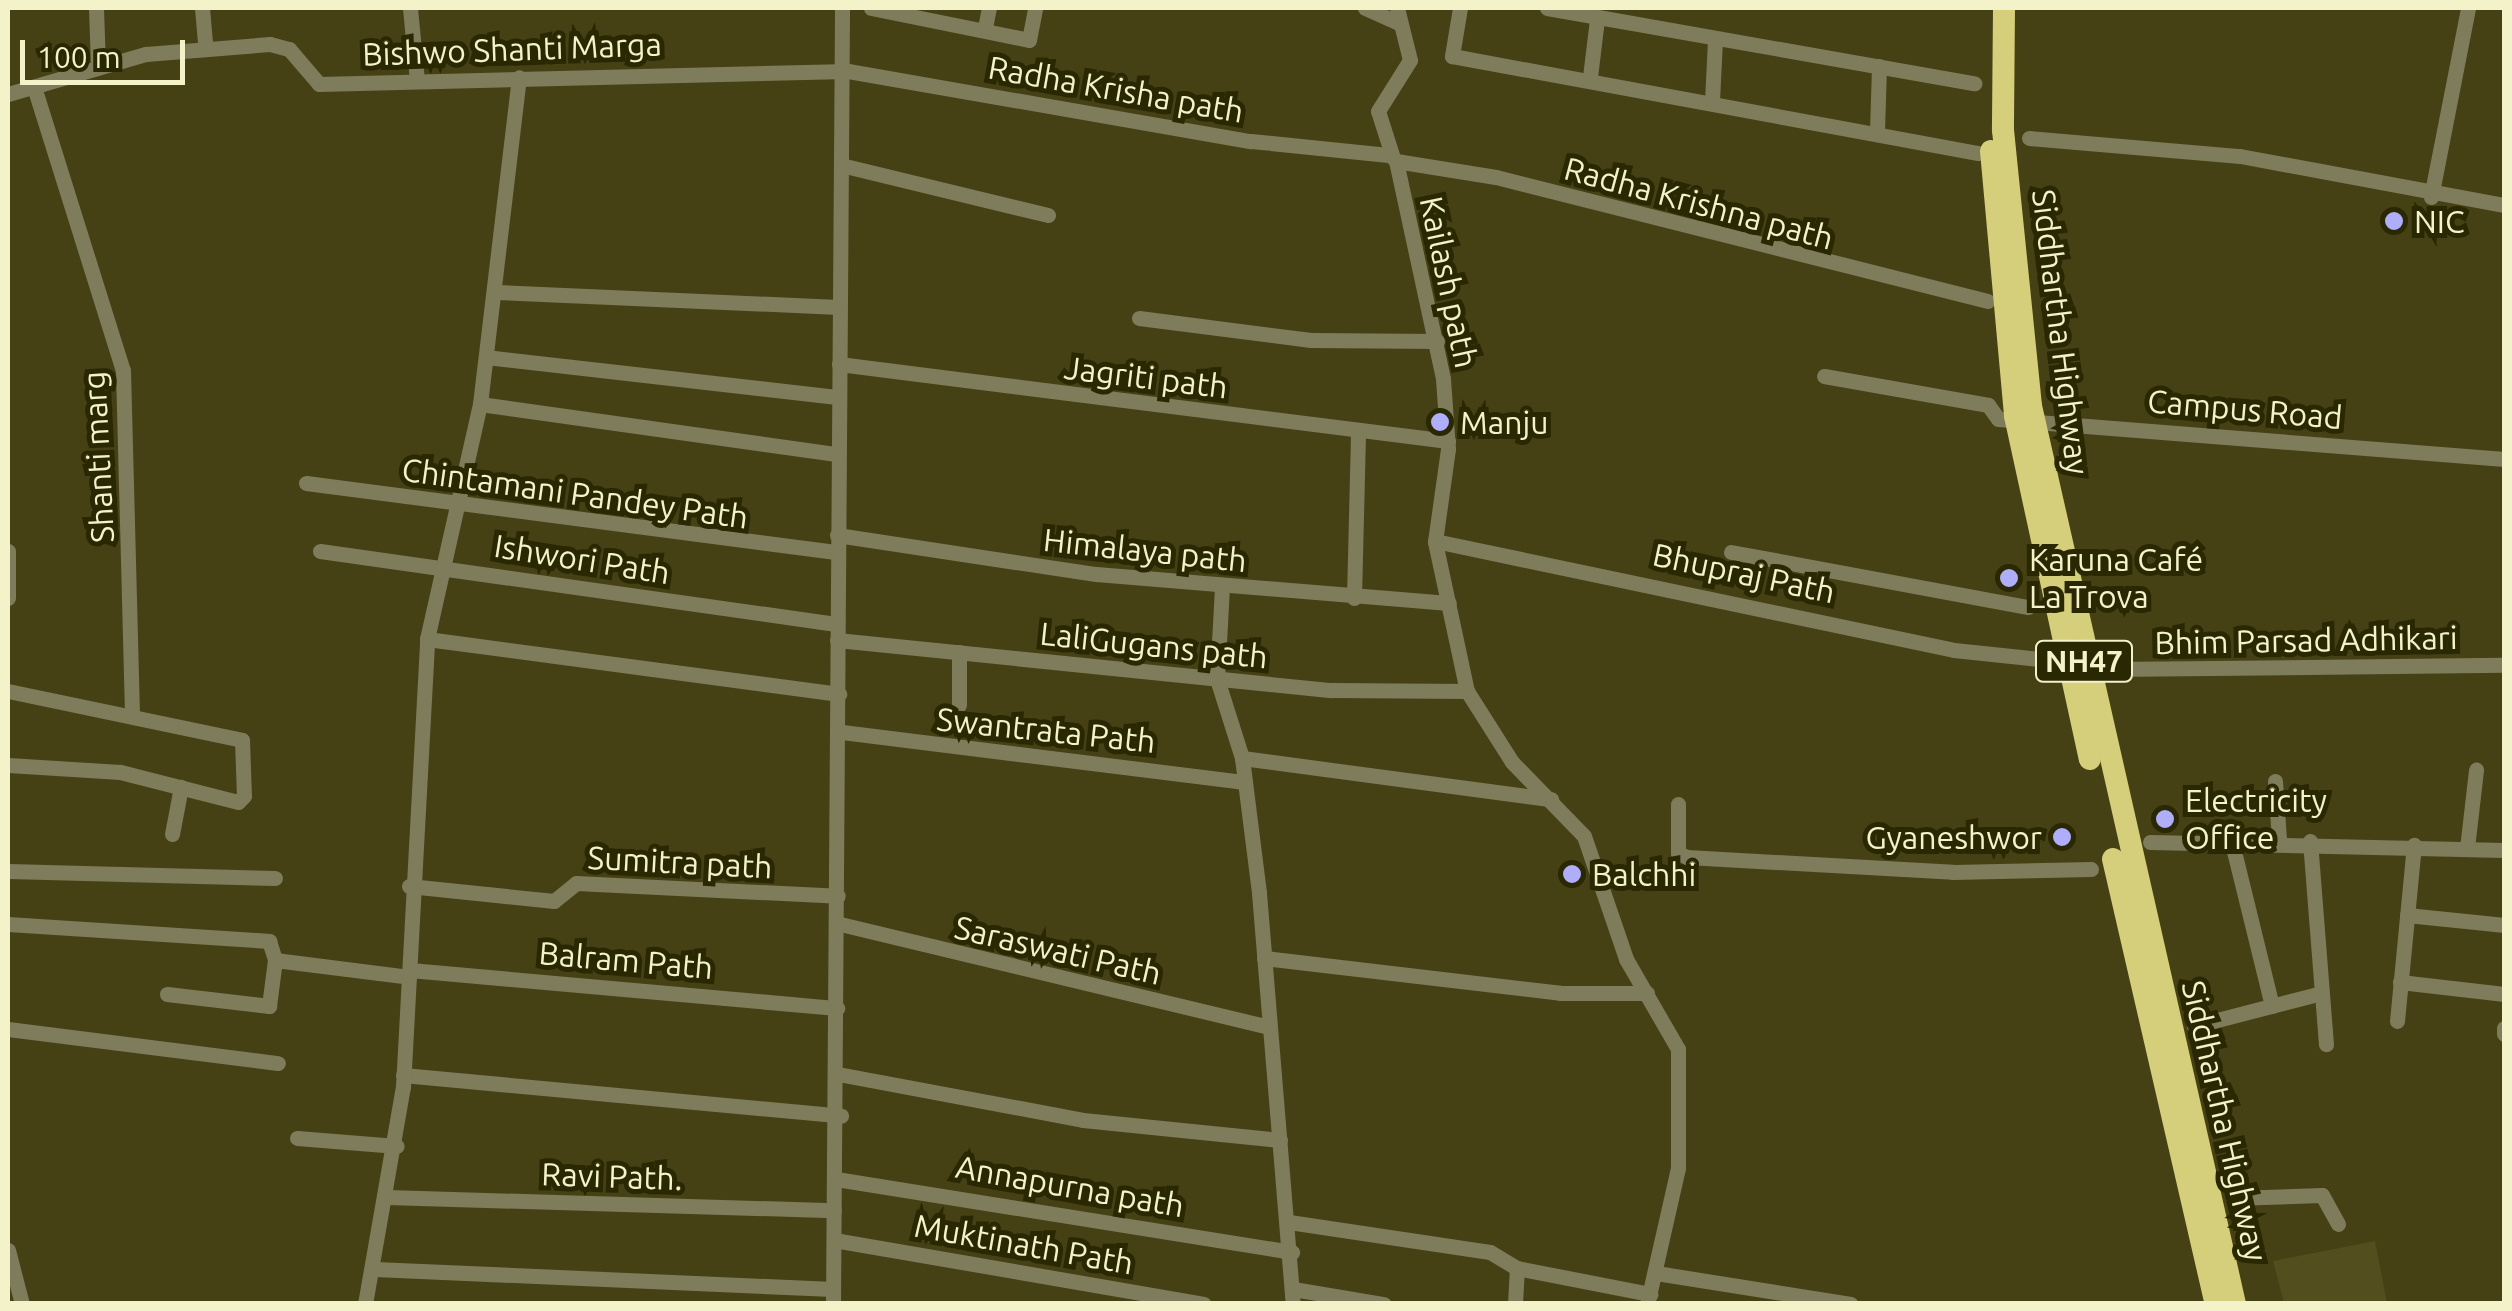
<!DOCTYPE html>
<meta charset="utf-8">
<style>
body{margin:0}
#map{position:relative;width:2512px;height:1311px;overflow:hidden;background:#454114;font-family:Ubuntu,sans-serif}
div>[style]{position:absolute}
.built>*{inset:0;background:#524e1d}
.minor>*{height:15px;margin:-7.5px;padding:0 7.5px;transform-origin:7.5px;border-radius:7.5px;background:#7e7c5b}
.highway>*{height:22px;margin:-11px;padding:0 11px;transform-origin:11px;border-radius:11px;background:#d5ce7a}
.dots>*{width:28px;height:28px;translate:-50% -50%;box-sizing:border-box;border:5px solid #2a2703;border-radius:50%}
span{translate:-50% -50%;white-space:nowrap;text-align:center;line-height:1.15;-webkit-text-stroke:10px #2a2703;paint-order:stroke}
.shield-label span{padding:2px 8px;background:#2a2703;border:2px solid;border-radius:8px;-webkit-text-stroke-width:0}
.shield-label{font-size:30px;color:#f4f2c9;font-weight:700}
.street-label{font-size:32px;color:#f4f2c9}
.poi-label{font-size:32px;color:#f4f2c9}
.left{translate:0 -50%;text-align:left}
.right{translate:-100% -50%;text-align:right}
.frame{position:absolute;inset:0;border:10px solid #f4f2c9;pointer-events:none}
.scale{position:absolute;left:20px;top:40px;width:165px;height:45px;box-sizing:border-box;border:5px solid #f4f2c9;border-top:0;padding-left:12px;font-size:30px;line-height:35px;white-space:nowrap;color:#f4f2c9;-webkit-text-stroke:8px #2a2703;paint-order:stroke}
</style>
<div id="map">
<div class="built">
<i style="clip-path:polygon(2375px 1241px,2387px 1303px,2284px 1303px,2273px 1261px)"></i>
</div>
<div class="minor">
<i style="left:96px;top:8px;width:57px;rotate:88deg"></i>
<i style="left:202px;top:8px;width:37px;rotate:85deg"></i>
<i style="left:410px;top:8px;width:73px;rotate:84.5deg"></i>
<i style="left:871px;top:8px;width:161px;rotate:11.4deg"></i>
<i style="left:1029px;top:40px;width:33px;rotate:-79deg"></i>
<i style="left:1365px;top:8px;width:36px;rotate:24deg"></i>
<i style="left:1460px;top:8px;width:49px;rotate:99.5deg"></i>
<i style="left:1452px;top:56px;width:535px;rotate:10.45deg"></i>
<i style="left:1547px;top:8px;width:434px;rotate:10deg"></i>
<i style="left:985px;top:28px;width:20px;rotate:-79deg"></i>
<i style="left:1590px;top:77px;width:58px;rotate:-83.1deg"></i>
<i style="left:35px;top:90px;width:294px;rotate:72.6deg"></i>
<i style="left:123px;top:370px;width:344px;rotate:88.5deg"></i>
<i style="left:8px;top:94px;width:144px;rotate:-16.2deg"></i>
<i style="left:146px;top:54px;width:124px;rotate:-4.6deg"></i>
<i style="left:270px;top:44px;width:20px;rotate:15deg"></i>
<i style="left:289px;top:49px;width:46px;rotate:49.4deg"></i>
<i style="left:319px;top:84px;width:529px;rotate:-1.41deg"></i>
<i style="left:848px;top:71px;width:409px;rotate:9.9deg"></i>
<i style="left:1251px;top:141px;width:138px;rotate:5.8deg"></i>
<i style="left:1712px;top:101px;width:62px;rotate:-87.2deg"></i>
<i style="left:1877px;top:131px;width:65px;rotate:-88.2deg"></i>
<i style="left:2029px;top:138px;width:212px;rotate:4.9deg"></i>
<i style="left:2240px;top:156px;width:269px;rotate:10.5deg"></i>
<i style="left:1393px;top:158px;width:49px;rotate:-107.7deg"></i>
<i style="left:1378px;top:111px;width:60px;rotate:-57.9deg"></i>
<i style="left:1410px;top:60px;width:54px;rotate:-104deg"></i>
<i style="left:1396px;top:161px;width:223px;rotate:77.8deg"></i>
<i style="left:1443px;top:379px;width:70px;rotate:85.9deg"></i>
<i style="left:1448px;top:449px;width:94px;rotate:98deg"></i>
<i style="left:1435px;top:542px;width:152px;rotate:77.9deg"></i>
<i style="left:1467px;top:691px;width:84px;rotate:57.6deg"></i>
<i style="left:1512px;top:762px;width:103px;rotate:45.8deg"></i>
<i style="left:1584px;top:836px;width:130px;rotate:71.1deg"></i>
<i style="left:1626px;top:959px;width:104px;rotate:60deg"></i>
<i style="left:1678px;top:1049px;width:119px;rotate:90deg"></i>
<i style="left:1678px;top:1168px;width:139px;rotate:102.8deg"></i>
<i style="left:1396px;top:161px;width:101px;rotate:9.1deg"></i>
<i style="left:1496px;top:177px;width:507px;rotate:14.15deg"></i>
<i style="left:841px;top:165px;width:213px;rotate:13.6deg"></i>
<i style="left:2431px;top:197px;width:193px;rotate:-78.9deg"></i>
<i style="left:497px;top:292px;width:342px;rotate:2.5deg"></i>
<i style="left:1139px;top:318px;width:173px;rotate:7.3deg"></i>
<i style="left:1311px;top:340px;width:126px;rotate:0.5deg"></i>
<i style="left:486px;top:357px;width:353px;rotate:6.5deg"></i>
<i style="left:839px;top:364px;width:614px;rotate:7.21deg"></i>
<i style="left:1824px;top:376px;width:167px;rotate:10deg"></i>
<i style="left:1988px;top:405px;width:17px;rotate:54deg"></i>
<i style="left:1998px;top:419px;width:508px;rotate:4.52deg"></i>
<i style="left:480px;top:404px;width:360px;rotate:8deg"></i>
<i style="left:306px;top:483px;width:534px;rotate:7.42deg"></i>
<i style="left:837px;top:535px;width:262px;rotate:8.6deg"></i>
<i style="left:1096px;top:574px;width:354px;rotate:4.7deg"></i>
<i style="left:1435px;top:541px;width:530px;rotate:11.86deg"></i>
<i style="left:1954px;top:650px;width:86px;rotate:6deg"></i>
<i style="left:8px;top:551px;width:47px;rotate:90deg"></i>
<i style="left:320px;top:551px;width:521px;rotate:8.05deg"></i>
<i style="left:1731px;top:552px;width:302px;rotate:10.5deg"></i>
<i style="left:1222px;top:587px;width:92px;rotate:93.1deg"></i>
<i style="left:1217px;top:679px;width:83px;rotate:72.4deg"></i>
<i style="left:1242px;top:758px;width:136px;rotate:82.8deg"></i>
<i style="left:1259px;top:893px;width:412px;rotate:85.3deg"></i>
<i style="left:1354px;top:598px;width:168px;rotate:-88.6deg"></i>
<i style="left:427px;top:639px;width:416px;rotate:7.6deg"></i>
<i style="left:837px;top:640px;width:497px;rotate:5.8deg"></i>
<i style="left:1331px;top:690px;width:136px;rotate:0.4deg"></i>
<i style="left:2109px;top:669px;width:395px;rotate:-0.6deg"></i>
<i style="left:8px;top:691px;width:239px;rotate:11.8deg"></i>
<i style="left:242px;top:740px;width:56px;rotate:88deg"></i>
<i style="left:244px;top:796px;width:8px;rotate:135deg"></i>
<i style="left:238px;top:802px;width:122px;rotate:-165.7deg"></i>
<i style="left:120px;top:772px;width:112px;rotate:-176.4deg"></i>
<i style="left:959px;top:705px;width:53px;rotate:-90deg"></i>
<i style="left:842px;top:732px;width:406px;rotate:7.1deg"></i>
<i style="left:1242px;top:758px;width:312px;rotate:7.6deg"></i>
<i style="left:2275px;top:781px;width:58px;rotate:86.1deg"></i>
<i style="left:1678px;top:804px;width:49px;rotate:90deg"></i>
<i style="left:1678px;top:853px;width:10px;rotate:24deg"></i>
<i style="left:1687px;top:857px;width:266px;rotate:3.2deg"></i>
<i style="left:1953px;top:872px;width:138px;rotate:-1.2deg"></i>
<i style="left:172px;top:834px;width:48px;rotate:-79.2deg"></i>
<i style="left:2231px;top:839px;width:172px;rotate:76.2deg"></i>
<i style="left:2310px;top:841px;width:204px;rotate:85.5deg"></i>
<i style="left:2150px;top:842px;width:354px;rotate:1.3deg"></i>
<i style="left:2467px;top:848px;width:79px;rotate:-83.4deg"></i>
<i style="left:8px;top:871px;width:267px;rotate:1.5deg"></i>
<i style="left:409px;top:886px;width:146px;rotate:5.9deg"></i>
<i style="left:554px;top:901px;width:28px;rotate:-39deg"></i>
<i style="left:576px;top:883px;width:262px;rotate:2.8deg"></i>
<i style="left:2407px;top:915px;width:98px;rotate:5.9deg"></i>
<i style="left:836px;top:923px;width:445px;rotate:13.5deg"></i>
<i style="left:8px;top:924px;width:262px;rotate:3.7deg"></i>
<i style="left:269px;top:941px;width:20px;rotate:72deg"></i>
<i style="left:275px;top:960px;width:135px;rotate:7.2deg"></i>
<i style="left:1264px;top:958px;width:298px;rotate:6.7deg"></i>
<i style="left:1560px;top:993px;width:87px"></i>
<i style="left:410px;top:970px;width:429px;rotate:5.1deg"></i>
<i style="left:2400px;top:982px;width:105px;rotate:6.6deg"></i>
<i style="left:167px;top:994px;width:103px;rotate:6.7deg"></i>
<i style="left:269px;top:1006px;width:46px;rotate:-82.6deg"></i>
<i style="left:2397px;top:1021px;width:177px;rotate:-84.5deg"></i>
<i style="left:2194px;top:1026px;width:132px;rotate:-14.5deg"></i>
<i style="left:8px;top:1029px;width:272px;rotate:7.2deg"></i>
<i style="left:2504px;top:1034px;width:6px;rotate:-90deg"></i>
<i style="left:838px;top:1074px;width:249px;rotate:10.6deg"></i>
<i style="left:1083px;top:1120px;width:198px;rotate:5.8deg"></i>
<i style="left:403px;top:1075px;width:440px;rotate:5.3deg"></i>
<i style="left:297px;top:1138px;width:100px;rotate:4.6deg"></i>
<i style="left:836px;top:1179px;width:462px;rotate:9.1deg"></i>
<i style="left:387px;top:1197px;width:447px;rotate:1.7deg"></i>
<i style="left:2233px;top:1198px;width:89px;rotate:-1.9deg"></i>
<i style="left:2322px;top:1195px;width:33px;rotate:61deg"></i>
<i style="left:1289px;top:1222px;width:203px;rotate:8.5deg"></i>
<i style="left:1490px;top:1252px;width:31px;rotate:31deg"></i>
<i style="left:1517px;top:1268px;width:136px;rotate:11.1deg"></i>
<i style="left:834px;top:1240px;width:375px;rotate:9.8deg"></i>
<i style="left:8px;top:1250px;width:56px;rotate:75.5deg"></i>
<i style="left:375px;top:1269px;width:458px;rotate:2.5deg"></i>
<i style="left:1656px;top:1273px;width:197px;rotate:9deg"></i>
<i style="left:1293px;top:1289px;width:92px;rotate:9.4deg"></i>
<i style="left:365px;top:1304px;width:220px;rotate:-80.1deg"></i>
<i style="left:403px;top:1087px;width:449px;rotate:-86.9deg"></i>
<i style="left:427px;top:639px;width:241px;rotate:-77.3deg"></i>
<i style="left:480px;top:404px;width:329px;rotate:-83.2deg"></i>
<i style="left:833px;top:1304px;width:1296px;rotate:-89.6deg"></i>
<i style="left:1515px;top:1304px;width:36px;rotate:-87deg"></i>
</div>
<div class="highway">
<i style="left:2004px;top:8px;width:122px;rotate:90.5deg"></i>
<i style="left:2003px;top:130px;width:277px;rotate:84.2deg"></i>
<i style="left:2031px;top:406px;width:921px;rotate:77.2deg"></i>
<i style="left:1991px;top:151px;width:266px;rotate:84.8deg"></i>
<i style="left:2015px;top:416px;width:351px;rotate:77.7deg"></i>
<i style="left:2113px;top:859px;width:457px;rotate:77deg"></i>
</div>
<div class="dots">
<i style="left:2394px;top:221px;background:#afaefa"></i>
<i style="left:1440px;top:422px;background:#afaefa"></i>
<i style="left:2009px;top:578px;background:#afaefa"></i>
<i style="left:2165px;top:819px;background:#afaefa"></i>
<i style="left:2062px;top:837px;background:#afaefa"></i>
<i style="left:1572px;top:874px;background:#afaefa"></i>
</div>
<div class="shield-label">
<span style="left:2084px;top:661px">NH47</span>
</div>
<div class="street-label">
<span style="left:512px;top:49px;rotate:-2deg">Bishwo Shanti Marga</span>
<span style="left:1116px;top:89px;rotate:10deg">Radha Krisha path</span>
<span style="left:1699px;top:203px;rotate:15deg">Radha Krishna path</span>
<span style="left:1449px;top:282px;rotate:78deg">Kailash path</span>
<span style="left:2061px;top:332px;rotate:83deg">Siddhartha Highway</span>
<span style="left:1146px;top:377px;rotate:7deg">Jagriti path</span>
<span style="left:2245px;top:409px;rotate:5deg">Campus Road</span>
<span style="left:98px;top:457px;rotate:-93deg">Shanti marg</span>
<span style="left:575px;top:493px;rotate:8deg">Chintamani Pandey Path</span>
<span style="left:1145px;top:550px;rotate:6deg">Himalaya path</span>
<span style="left:582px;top:559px;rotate:9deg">Ishwori Path</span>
<span style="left:1744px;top:573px;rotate:12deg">Bhupraj Path</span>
<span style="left:2306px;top:640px;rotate:-1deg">Bhim Parsad Adhikari</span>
<span style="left:1154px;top:645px;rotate:6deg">LaliGugans path</span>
<span style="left:1046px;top:730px;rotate:6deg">Swantrata Path</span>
<span style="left:680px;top:862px;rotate:3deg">Sumitra path</span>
<span style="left:1058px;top:950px;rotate:13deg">Saraswati Path</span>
<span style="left:626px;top:960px;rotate:5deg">Balram Path</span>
<span style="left:2225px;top:1121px;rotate:77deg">Siddhartha Highway</span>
<span style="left:612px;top:1176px;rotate:2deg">Ravi Path.</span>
<span style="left:1070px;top:1186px;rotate:10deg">Annapurna path</span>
<span style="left:1024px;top:1244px;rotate:10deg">Muktinath Path</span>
</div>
<div class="poi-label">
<span class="left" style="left:2414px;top:221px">NIC</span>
<span class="left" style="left:1460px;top:422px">Manju</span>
<span class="left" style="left:2029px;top:578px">Karuna Café<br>La Trova</span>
<span class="left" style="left:2185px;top:819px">Electricity<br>Office</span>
<span class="right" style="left:2042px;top:837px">Gyaneshwor</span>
<span class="left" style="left:1592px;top:874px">Balchhi</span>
</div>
<div class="frame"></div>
<div class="scale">100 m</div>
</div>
